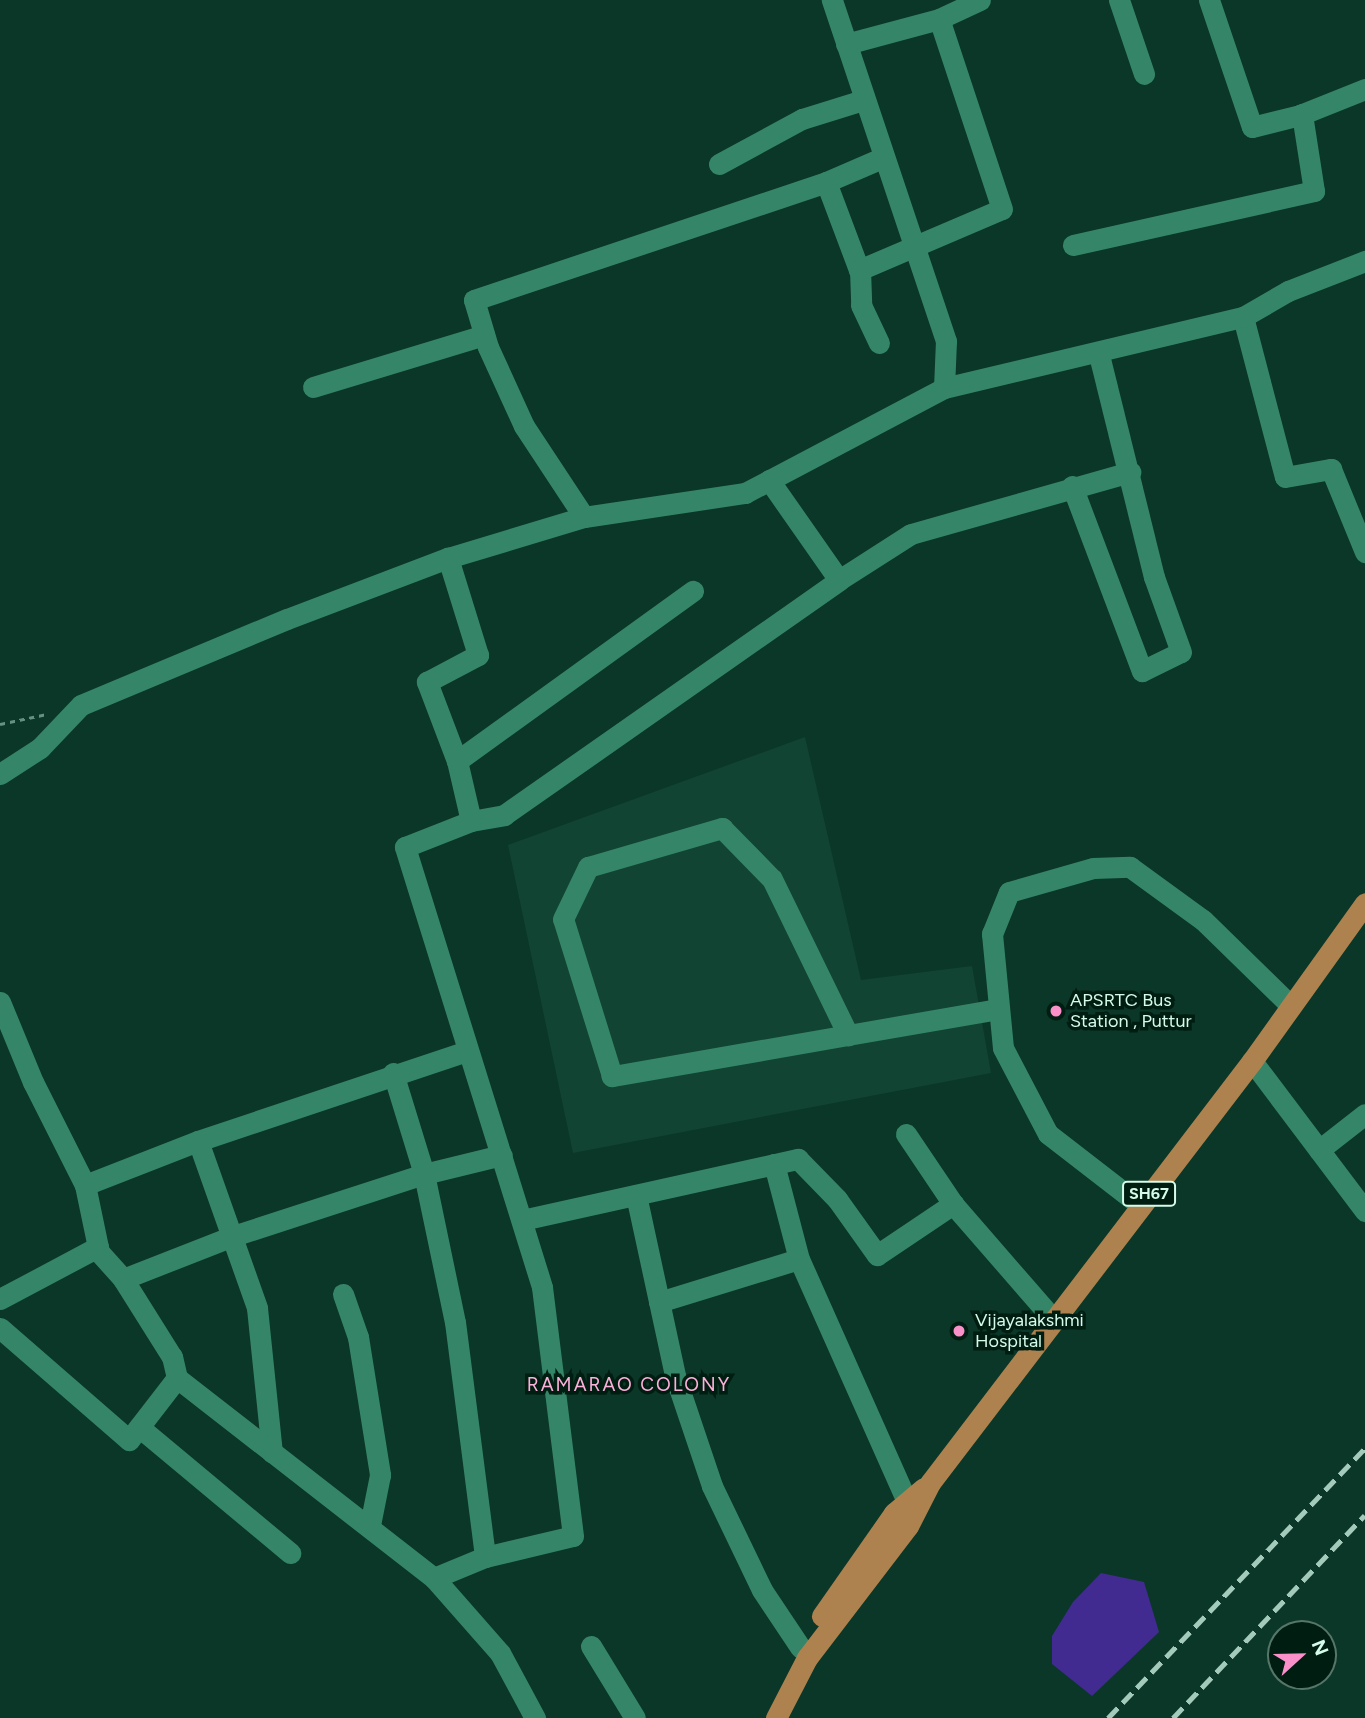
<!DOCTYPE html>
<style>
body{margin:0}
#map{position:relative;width:1365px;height:1718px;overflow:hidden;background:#0b3728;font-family:Figtree,sans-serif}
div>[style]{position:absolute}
.built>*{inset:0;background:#143}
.water>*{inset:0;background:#412b90}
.path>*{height:2.5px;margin-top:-1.25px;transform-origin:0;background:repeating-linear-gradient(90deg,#669080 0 5px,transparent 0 10px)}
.minor>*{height:21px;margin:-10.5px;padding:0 10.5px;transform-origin:10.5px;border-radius:10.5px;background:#358669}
.major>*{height:21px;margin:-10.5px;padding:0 10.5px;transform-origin:10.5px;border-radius:10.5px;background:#ae824e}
.rail>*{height:5px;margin-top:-2.5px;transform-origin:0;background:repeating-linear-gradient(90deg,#a3caba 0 14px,transparent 0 21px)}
.dots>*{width:19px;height:19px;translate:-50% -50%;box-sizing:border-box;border:4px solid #001d12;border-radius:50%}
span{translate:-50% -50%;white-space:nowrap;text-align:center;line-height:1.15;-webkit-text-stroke:7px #001d12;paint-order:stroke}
.shield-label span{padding:2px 5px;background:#001d12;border:2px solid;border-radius:5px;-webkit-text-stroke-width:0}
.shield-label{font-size:16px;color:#d5fbea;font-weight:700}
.poi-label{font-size:18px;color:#d5fbea}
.left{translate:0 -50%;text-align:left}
.neighbourhood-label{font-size:19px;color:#fcb1d9;letter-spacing:2px}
.north{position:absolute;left:1267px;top:1620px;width:70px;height:70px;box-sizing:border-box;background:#001d12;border:2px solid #557668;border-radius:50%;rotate:68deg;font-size:19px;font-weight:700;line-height:28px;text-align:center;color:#d5fbea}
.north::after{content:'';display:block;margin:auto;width:24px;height:32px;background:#f990ca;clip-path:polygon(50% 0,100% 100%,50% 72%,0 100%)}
</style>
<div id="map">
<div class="built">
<i style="clip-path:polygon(805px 737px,861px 980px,972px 966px,991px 1073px,573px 1153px,508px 845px)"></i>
</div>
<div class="water">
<i style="clip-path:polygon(1101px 1573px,1144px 1582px,1159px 1632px,1092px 1696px,1052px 1664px,1052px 1636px,1073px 1602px)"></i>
</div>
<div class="path">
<i style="left:0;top:724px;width:48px;rotate:-12deg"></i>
</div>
<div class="minor">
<i style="left:1119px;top:0;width:78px;rotate:71.3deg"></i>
<i style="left:1209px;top:0;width:134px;rotate:71.3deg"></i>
<i style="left:1252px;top:127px;width:49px;rotate:-14deg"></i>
<i style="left:1300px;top:115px;width:70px;rotate:-21.8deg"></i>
<i style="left:846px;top:44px;width:96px;rotate:-15deg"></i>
<i style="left:939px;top:19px;width:45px;rotate:-24.9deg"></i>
<i style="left:882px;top:158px;width:61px;rotate:156.8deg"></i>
<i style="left:826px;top:182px;width:94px;rotate:69.4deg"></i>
<i style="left:859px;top:270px;width:155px;rotate:-23.1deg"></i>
<i style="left:1002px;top:209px;width:200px;rotate:-108.3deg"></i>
<i style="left:719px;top:164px;width:94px;rotate:-28.5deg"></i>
<i style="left:802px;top:119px;width:64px;rotate:-17.3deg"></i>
<i style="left:1073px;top:245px;width:247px;rotate:-12.6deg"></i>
<i style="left:1314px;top:191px;width:78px;rotate:-98.9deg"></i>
<i style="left:860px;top:269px;width:36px;rotate:88deg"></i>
<i style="left:861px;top:305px;width:42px;rotate:64.7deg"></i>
<i style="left:1243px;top:317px;width:165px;rotate:75.3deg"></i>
<i style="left:1285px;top:477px;width:47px;rotate:-9.9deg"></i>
<i style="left:1331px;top:469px;width:90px;rotate:67.7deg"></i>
<i style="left:313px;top:387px;width:179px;rotate:-16.9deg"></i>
<i style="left:944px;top:388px;width:307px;rotate:-13.4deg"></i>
<i style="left:1243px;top:317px;width:52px;rotate:-30deg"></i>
<i style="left:1288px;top:291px;width:83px;rotate:-21.3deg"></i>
<i style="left:769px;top:480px;width:122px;rotate:55deg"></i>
<i style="left:839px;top:580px;width:85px;rotate:-32.6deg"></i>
<i style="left:911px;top:534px;width:228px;rotate:-15.8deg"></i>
<i style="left:1072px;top:486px;width:198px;rotate:69.3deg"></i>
<i style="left:1142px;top:671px;width:43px;rotate:-26deg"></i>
<i style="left:1181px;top:652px;width:80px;rotate:-109.8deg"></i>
<i style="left:1154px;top:577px;width:229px;rotate:-103.9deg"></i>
<i style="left:584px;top:517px;width:109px;rotate:-123.4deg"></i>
<i style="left:524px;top:426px;width:87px;rotate:-114.5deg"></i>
<i style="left:488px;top:347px;width:49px;rotate:-106.6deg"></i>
<i style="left:474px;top:300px;width:371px;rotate:-18.5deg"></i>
<i style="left:457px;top:761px;width:291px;rotate:-35.8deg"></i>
<i style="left:0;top:774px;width:48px;rotate:-33deg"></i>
<i style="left:40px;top:748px;width:59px;rotate:-46.4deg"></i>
<i style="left:81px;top:705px;width:223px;rotate:-22.7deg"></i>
<i style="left:287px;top:619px;width:172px;rotate:-20.8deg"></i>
<i style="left:448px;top:558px;width:142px;rotate:-16.8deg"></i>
<i style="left:584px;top:517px;width:163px;rotate:-8.5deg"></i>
<i style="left:745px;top:493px;width:225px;rotate:-27.8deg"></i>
<i style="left:944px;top:388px;width:47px;rotate:-87.6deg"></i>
<i style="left:946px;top:341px;width:360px;rotate:-108.5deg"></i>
<i style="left:471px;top:821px;width:34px;rotate:-10deg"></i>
<i style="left:504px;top:815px;width:409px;rotate:-35deg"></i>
<i style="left:0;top:1002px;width:87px;rotate:67.6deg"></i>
<i style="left:33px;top:1082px;width:115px;rotate:63.2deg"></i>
<i style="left:85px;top:1185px;width:68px;rotate:78.2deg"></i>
<i style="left:99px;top:1252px;width:36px;rotate:48deg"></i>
<i style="left:848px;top:1035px;width:240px;rotate:170.1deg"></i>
<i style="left:612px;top:1076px;width:164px;rotate:-107.3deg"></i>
<i style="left:563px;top:919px;width:58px;rotate:-64.3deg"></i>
<i style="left:588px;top:867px;width:140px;rotate:-16.2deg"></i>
<i style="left:722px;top:828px;width:71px;rotate:45.6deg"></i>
<i style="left:772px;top:879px;width:174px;rotate:64deg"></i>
<i style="left:848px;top:1035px;width:153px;rotate:-9.8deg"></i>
<i style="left:1252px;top:1061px;width:188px;rotate:53deg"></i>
<i style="left:393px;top:1073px;width:106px;rotate:72.9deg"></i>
<i style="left:424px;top:1174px;width:151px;rotate:78.2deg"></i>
<i style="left:455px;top:1322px;width:237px;rotate:82.7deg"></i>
<i style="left:906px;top:1134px;width:84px;rotate:56.1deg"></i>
<i style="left:953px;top:1204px;width:151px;rotate:49deg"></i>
<i style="left:198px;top:1141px;width:177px;rotate:70.5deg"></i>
<i style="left:257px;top:1308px;width:145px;rotate:84.1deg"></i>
<i style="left:1319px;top:1150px;width:58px;rotate:-38deg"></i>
<i style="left:774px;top:1164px;width:98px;rotate:75.3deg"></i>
<i style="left:799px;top:1259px;width:266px;rotate:66deg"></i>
<i style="left:85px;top:1185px;width:121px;rotate:-21.3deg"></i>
<i style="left:198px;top:1141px;width:284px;rotate:-18.5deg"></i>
<i style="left:636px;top:1195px;width:185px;rotate:77.8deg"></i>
<i style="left:675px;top:1376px;width:116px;rotate:71.4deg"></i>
<i style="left:712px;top:1486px;width:115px;rotate:64.3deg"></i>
<i style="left:762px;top:1590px;width:69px;rotate:56.3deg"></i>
<i style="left:1140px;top:1205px;width:116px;rotate:-142.3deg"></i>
<i style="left:1048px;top:1134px;width:97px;rotate:-117.6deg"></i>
<i style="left:1003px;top:1048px;width:115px;rotate:-95.5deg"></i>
<i style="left:992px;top:934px;width:45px;rotate:-68deg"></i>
<i style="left:1009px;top:892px;width:87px;rotate:-15.9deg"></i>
<i style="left:1093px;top:868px;width:37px;rotate:-2deg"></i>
<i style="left:1130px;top:867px;width:90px;rotate:36deg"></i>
<i style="left:1203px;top:920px;width:123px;rotate:44.3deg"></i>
<i style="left:522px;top:1220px;width:283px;rotate:-12.5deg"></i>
<i style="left:798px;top:1159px;width:56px;rotate:45.7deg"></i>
<i style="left:837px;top:1199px;width:69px;rotate:54.5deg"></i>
<i style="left:877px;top:1255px;width:92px;rotate:-33.9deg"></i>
<i style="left:343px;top:1294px;width:46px;rotate:70.8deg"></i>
<i style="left:358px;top:1337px;width:140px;rotate:80.9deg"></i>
<i style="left:380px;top:1475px;width:51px;rotate:101.3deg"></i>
<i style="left:0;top:1299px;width:111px;rotate:-28deg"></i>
<i style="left:659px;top:1302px;width:146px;rotate:-17.1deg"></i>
<i style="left:0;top:1328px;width:171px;rotate:41deg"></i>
<i style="left:129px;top:1440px;width:78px;rotate:-52.3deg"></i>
<i style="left:177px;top:1378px;width:326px;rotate:37.9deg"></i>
<i style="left:434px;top:1578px;width:100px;rotate:48.7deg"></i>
<i style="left:500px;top:1653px;width:74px;rotate:61.7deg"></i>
<i style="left:177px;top:1378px;width:22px;rotate:-103deg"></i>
<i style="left:172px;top:1357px;width:92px;rotate:-122.1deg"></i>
<i style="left:123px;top:1279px;width:118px;rotate:-21.4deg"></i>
<i style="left:233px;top:1236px;width:201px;rotate:-18deg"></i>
<i style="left:424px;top:1174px;width:80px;rotate:-13.7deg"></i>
<i style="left:139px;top:1427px;width:197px;rotate:39.8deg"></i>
<i style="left:434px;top:1578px;width:55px;rotate:-22.4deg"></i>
<i style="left:485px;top:1557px;width:90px;rotate:-13.4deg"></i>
<i style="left:573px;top:1536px;width:251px;rotate:-97.1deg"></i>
<i style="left:542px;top:1287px;width:461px;rotate:-107.3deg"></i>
<i style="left:405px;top:847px;width:71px;rotate:-21.5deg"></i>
<i style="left:471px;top:821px;width:62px;rotate:-103.1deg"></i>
<i style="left:457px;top:761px;width:85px;rotate:-110.8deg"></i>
<i style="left:427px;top:682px;width:58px;rotate:-27.9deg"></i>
<i style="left:478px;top:655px;width:102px;rotate:-107.2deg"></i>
<i style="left:591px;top:1646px;width:84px;rotate:58.6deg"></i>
</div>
<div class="major">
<i style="left:822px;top:1616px;width:126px;rotate:-55deg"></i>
<i style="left:894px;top:1513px;width:38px;rotate:-40deg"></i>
<i style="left:776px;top:1718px;width:68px;rotate:-62.7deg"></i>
<i style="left:807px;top:1658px;width:166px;rotate:-52.6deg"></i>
<i style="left:908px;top:1526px;width:48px;rotate:-62.9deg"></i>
<i style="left:930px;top:1483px;width:531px;rotate:-52.66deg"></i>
<i style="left:1252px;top:1061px;width:194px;rotate:-54.4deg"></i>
</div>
<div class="rail">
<i style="left:1108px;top:1718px;width:373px;rotate:-46.4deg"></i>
<i style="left:1173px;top:1718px;width:279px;rotate:-46.6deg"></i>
</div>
<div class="dots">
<i style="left:1056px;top:1011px;background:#f990ca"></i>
<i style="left:959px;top:1331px;background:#f990ca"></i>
</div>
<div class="shield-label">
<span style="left:1149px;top:1194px">SH67</span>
</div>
<div class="poi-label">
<span class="left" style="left:1070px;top:1011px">APSRTC Bus<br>Station , Puttur</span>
<span class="left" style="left:975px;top:1331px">Vijayalakshmi<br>Hospital</span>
</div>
<div class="neighbourhood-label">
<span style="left:629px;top:1385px">RAMARAO COLONY</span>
</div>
<div class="north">N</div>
</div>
